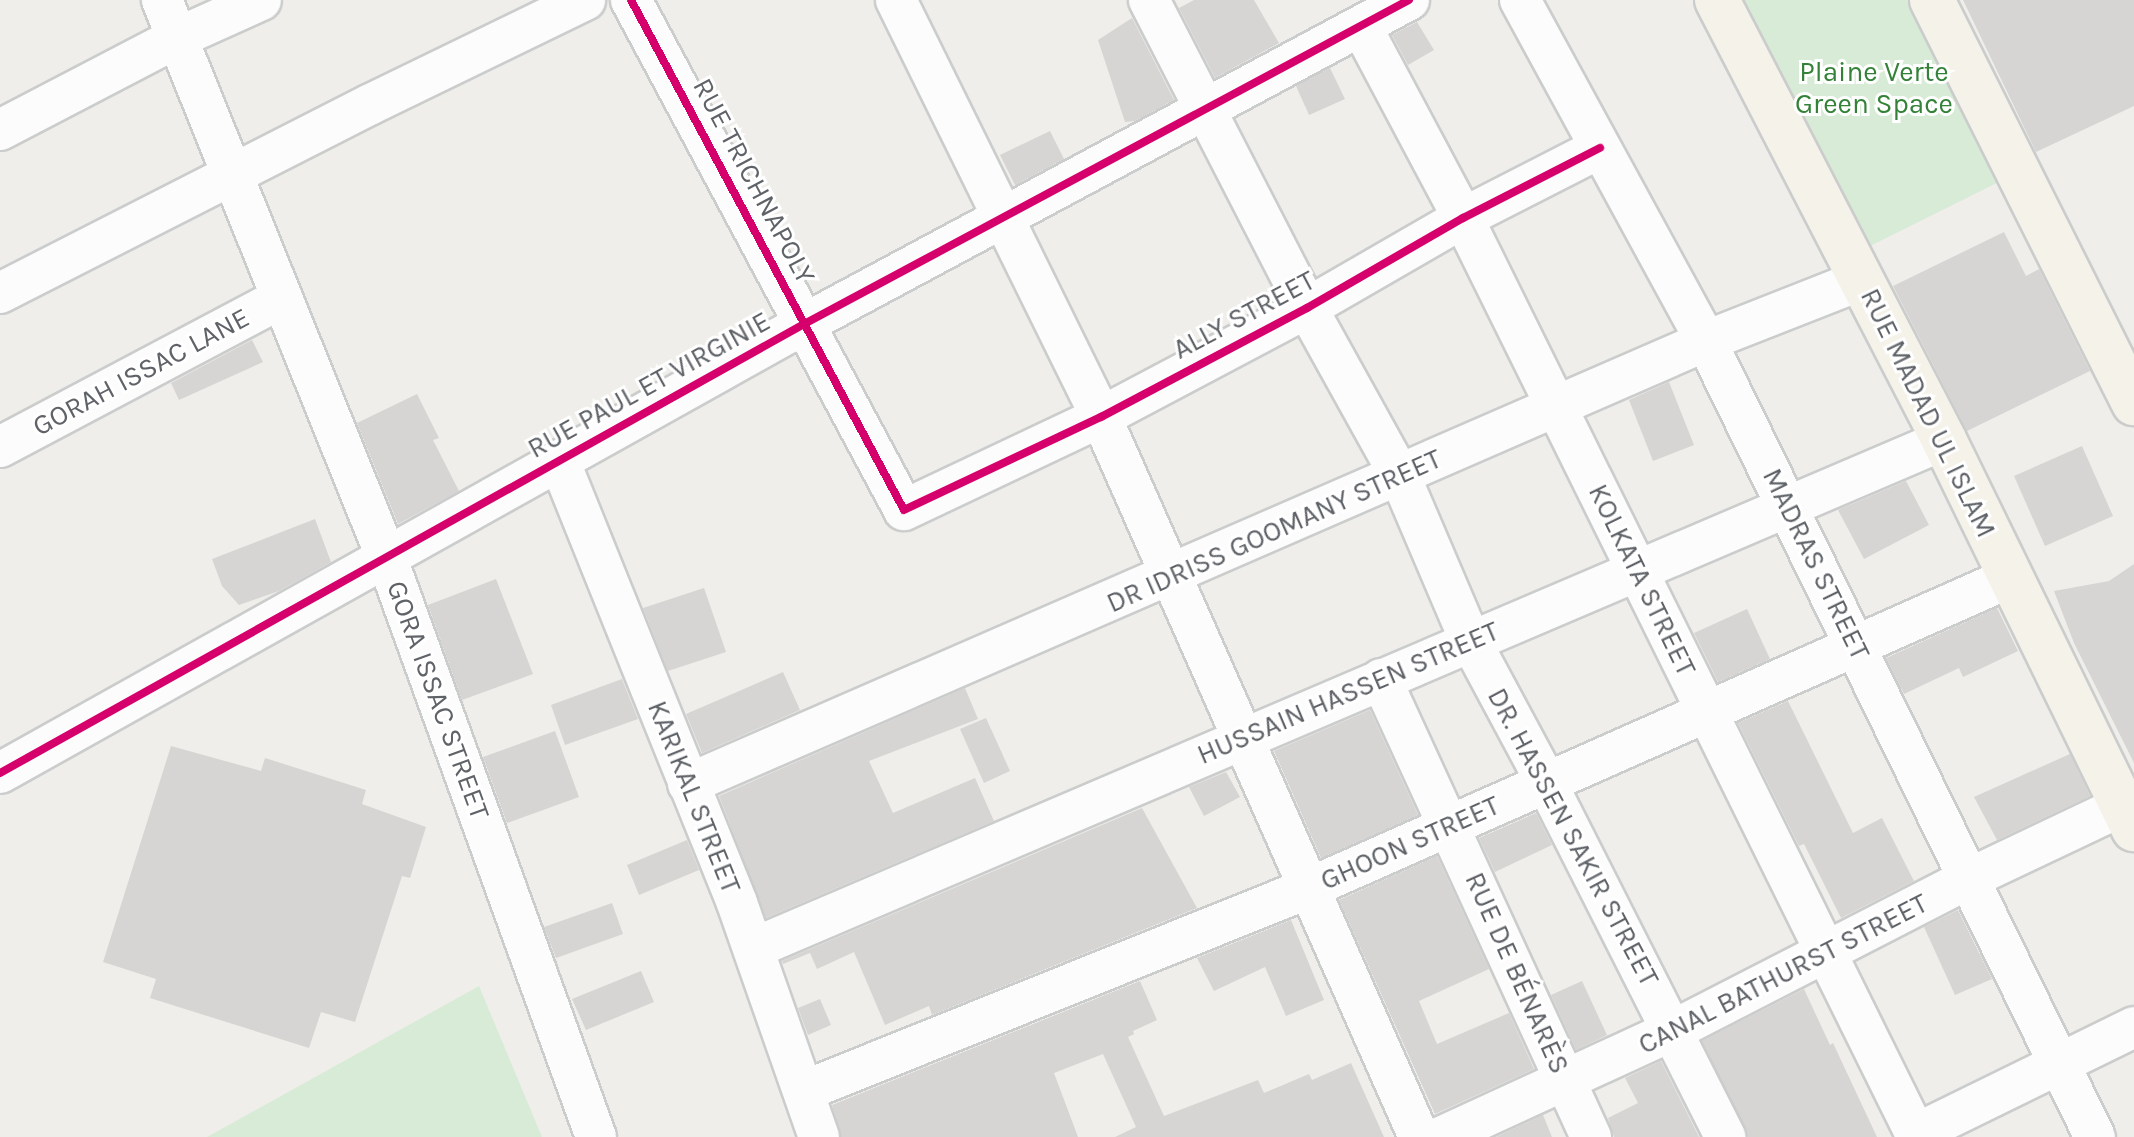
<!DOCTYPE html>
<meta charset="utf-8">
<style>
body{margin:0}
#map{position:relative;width:2134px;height:1137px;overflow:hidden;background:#efeeea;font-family:Karla,sans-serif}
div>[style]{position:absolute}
.green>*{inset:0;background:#d8ebd6}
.building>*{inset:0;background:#d6d5d3}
.roads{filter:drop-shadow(2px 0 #cbcccc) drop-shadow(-2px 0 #cbcccc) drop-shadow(0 2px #cbcccc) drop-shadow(0 -2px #cbcccc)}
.minor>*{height:40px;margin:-20px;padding:0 20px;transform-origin:20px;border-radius:20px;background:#fdfcfc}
.major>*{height:44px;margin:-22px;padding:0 22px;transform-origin:22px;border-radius:22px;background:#f4f2e9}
.cycleway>*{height:8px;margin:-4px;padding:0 4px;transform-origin:4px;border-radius:4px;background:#d6006c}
span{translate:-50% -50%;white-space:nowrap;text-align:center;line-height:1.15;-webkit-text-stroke:6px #fff;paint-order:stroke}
.park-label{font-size:28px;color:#348238}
.street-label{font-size:28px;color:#5f6368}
</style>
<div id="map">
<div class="green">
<i style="clip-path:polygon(1735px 0,1925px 0,2013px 175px,1860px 251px)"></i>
<i style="clip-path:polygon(479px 986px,542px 1137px,207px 1137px)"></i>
</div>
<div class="building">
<i style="clip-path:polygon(1194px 0,1254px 0,1279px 43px,1215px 78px,1179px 8px)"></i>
<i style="clip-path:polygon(1963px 0,2134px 0,2134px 106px,2036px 152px)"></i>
<i style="clip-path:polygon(1132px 18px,1174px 100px,1135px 121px,1125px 122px,1098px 40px)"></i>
<i style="clip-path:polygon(1417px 22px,1434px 50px,1408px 65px,1392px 35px)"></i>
<i style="clip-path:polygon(1330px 68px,1345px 99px,1309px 115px,1296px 86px)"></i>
<i style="clip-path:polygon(1050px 131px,1064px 159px,1015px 185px,1000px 155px)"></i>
<i style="clip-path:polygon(2004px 232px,2026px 276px,2039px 269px,2090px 371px,1967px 431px,1893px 286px)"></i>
<i style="clip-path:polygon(252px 340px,263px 362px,179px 400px,171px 383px)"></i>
<i style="clip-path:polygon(1669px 382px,1694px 445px,1653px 461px,1629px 400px)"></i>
<i style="clip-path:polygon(417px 394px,439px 438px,433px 440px,459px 491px,398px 524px,357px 423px)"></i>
<i style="clip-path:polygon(2082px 446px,2113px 516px,2045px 546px,2014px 476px)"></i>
<i style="clip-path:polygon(1906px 481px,1929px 525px,1864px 559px,1838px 510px)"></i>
<i style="clip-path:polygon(315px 519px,331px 562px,279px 591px,239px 605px,222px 586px,212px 559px)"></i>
<i style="clip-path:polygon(2134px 564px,2134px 763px,2074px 643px,2054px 591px,2109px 581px)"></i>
<i style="clip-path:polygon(496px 579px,533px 674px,462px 700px,428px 605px)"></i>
<i style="clip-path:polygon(704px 588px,726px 652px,668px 671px,643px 608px)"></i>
<i style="clip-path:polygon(1997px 608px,2018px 651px,1963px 677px,1959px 668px,1904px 694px,1886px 658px)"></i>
<i style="clip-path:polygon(1747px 609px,1770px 659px,1718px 682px,1694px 633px)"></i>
<i style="clip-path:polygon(783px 672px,800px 710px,702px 753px,686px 714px)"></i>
<i style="clip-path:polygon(622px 679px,638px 719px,565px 745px,551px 705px)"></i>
<i style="clip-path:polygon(965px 688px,978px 719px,869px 761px,893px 813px,975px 778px,994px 821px,766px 918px,719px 796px)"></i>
<i style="clip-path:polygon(1788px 701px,1853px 833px,1882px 818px,1914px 881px,1841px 918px,1804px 844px,1799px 846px,1738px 723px)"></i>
<i style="clip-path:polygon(1370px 710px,1418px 815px,1321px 858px,1274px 751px)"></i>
<i style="clip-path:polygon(986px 718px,1010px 771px,984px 783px,960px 729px)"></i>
<i style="clip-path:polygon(555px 731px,579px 797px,507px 823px,483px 757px)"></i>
<i style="clip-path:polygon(171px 746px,261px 771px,265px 758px,366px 790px,362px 804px,426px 827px,410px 878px,402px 876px,355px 1022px,321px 1012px,309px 1048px,150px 998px,156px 979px,103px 962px)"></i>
<i style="clip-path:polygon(2070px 754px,2090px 796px,1997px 840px,1974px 797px)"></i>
<i style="clip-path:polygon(1226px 772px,1240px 797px,1204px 816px,1189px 787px)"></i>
<i style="clip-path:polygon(1142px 808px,1197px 908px,932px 1015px,929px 1006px,885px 1025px,854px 952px,817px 969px,810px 953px,783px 964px,782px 961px)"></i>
<i style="clip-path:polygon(1536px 813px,1552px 845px,1495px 872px,1479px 838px)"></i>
<i style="clip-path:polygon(687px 840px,699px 870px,639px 895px,627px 865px)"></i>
<i style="clip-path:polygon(1437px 856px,1489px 969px,1419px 1001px,1437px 1044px,1509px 1013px,1534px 1069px,1435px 1114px,1339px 900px)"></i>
<i style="clip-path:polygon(612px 903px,623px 934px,556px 958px,544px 927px)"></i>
<i style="clip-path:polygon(1958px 910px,1992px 979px,1955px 995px,1924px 927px)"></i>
<i style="clip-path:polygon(1291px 920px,1324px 1000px,1286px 1016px,1265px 967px,1214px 991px,1197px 958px)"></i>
<i style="clip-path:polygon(641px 971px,654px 1002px,586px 1030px,572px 999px)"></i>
<i style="clip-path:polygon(1140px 981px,1157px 1020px,1133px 1031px,1134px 1034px,1128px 1037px,1164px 1116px,1258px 1080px,1264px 1093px,1309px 1074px,1312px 1080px,1351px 1063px,1384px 1137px,1115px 1137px,1136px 1127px,1103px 1054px,1054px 1073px,1078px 1137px,841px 1137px,832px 1105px)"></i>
<i style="clip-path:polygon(1582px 981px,1607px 1035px,1576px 1050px,1551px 995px)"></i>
<i style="clip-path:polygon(1804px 989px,1830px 1045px,1833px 1043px,1877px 1137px,1748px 1137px,1702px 1041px)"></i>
<i style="clip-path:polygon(820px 999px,831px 1025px,808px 1035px,798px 1008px)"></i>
<i style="clip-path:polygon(1661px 1061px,1699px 1137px,1614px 1137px,1608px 1118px,1638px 1103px,1625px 1078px)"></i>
<i style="clip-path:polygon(1543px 1115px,1552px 1137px,1496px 1137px)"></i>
</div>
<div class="roads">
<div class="minor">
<i style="left:162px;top:0;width:599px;rotate:68.06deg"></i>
<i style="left:386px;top:556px;width:618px;rotate:70.13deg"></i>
<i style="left:631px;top:0;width:578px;rotate:61.84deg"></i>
<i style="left:904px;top:510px;width:218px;rotate:-25.3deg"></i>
<i style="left:1101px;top:417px;width:233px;rotate:-27.9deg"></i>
<i style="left:1307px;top:308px;width:180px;rotate:-30deg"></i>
<i style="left:1463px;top:218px;width:154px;rotate:-27.1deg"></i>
<i style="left:896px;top:0;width:465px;rotate:63.8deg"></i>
<i style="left:1101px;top:417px;width:787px;rotate:66.17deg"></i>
<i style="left:1149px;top:0;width:346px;rotate:62.8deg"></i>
<i style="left:1307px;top:308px;width:192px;rotate:61deg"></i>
<i style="left:1400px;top:476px;width:178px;rotate:66.9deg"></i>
<i style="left:1470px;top:640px;width:161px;rotate:61.8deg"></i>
<i style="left:1546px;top:782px;width:398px;rotate:63.2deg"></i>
<i style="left:1520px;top:0;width:388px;rotate:61.4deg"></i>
<i style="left:1706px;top:341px;width:886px;rotate:63.96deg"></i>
<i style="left:1361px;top:26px;width:217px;rotate:62deg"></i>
<i style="left:1463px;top:218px;width:1025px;rotate:63.71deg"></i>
<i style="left:0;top:130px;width:199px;rotate:-27.5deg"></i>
<i style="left:177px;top:38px;width:92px;rotate:-24.3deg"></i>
<i style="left:0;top:293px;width:416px;rotate:-27deg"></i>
<i style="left:371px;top:104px;width:238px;rotate:-25.9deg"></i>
<i style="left:0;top:447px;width:319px;rotate:-27.9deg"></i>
<i style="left:559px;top:460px;width:477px;rotate:68.1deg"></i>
<i style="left:737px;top:903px;width:248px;rotate:70.7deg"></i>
<i style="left:1381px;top:679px;width:504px;rotate:65.37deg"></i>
<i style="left:0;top:773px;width:923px;rotate:-29.18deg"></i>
<i style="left:806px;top:323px;width:684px;rotate:-28.18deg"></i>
<i style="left:688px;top:784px;width:1110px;rotate:-23.52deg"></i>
<i style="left:1706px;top:341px;width:167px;rotate:-21.5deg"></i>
<i style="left:754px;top:948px;width:1294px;rotate:-23.12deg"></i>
<i style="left:804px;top:1091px;width:544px;rotate:-21.9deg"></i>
<i style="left:1309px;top:888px;width:766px;rotate:-23.89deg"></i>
<i style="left:1916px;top:1134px;width:243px;rotate:-26.1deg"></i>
<i style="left:1441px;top:1137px;width:256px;rotate:-24.7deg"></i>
<i style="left:1674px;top:1030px;width:331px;rotate:-27.2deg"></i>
<i style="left:1968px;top:879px;width:170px;rotate:-25.4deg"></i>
</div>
<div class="major">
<i style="left:1717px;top:0;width:495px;rotate:62.7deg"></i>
<i style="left:1944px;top:440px;width:433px;rotate:64deg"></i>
<i style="left:1932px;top:0;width:451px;rotate:63.4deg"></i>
</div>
</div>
<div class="cycleway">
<i style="left:631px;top:0;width:578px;rotate:61.84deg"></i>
<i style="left:904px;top:510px;width:218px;rotate:-25.3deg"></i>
<i style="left:1101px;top:417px;width:233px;rotate:-27.9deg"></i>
<i style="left:1307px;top:308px;width:180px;rotate:-30deg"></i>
<i style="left:1463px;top:218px;width:154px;rotate:-27.1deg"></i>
<i style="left:0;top:773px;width:923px;rotate:-29.18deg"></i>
<i style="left:806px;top:323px;width:684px;rotate:-28.18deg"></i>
</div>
<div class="park-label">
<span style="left:1874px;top:88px">Plaine Verte<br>Green Space</span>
</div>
<div class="street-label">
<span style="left:754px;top:181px;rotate:62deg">RUE TRICHNAPOLY</span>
<span style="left:1244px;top:315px;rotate:-28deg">ALLY STREET</span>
<span style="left:141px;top:372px;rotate:-28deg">GORAH ISSAC LANE</span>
<span style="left:649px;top:385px;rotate:-29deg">RUE PAUL ET VIRGINIE</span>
<span style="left:1928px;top:413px;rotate:64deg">RUE MADAD UL ISLAM</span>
<span style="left:1274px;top:531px;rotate:-24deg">DR IDRISS GOOMANY STREET</span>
<span style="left:1816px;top:564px;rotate:64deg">MADRAS STREET</span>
<span style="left:1642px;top:580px;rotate:64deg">KOLKATA STREET</span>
<span style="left:1348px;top:693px;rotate:-23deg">HUSSAIN HASSEN STREET</span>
<span style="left:438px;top:700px;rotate:70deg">GORA ISSAC STREET</span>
<span style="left:694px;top:797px;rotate:68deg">KARIKAL STREET</span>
<span style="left:1573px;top:837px;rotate:62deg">DR. HASSEN SAKIR STREET</span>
<span style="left:1410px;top:843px;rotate:-24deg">GHOON STREET</span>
<span style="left:1517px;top:973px;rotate:66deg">RUE DE BÉNARÈS</span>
<span style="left:1783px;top:974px;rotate:-27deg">CANAL BATHURST STREET</span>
</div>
</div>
